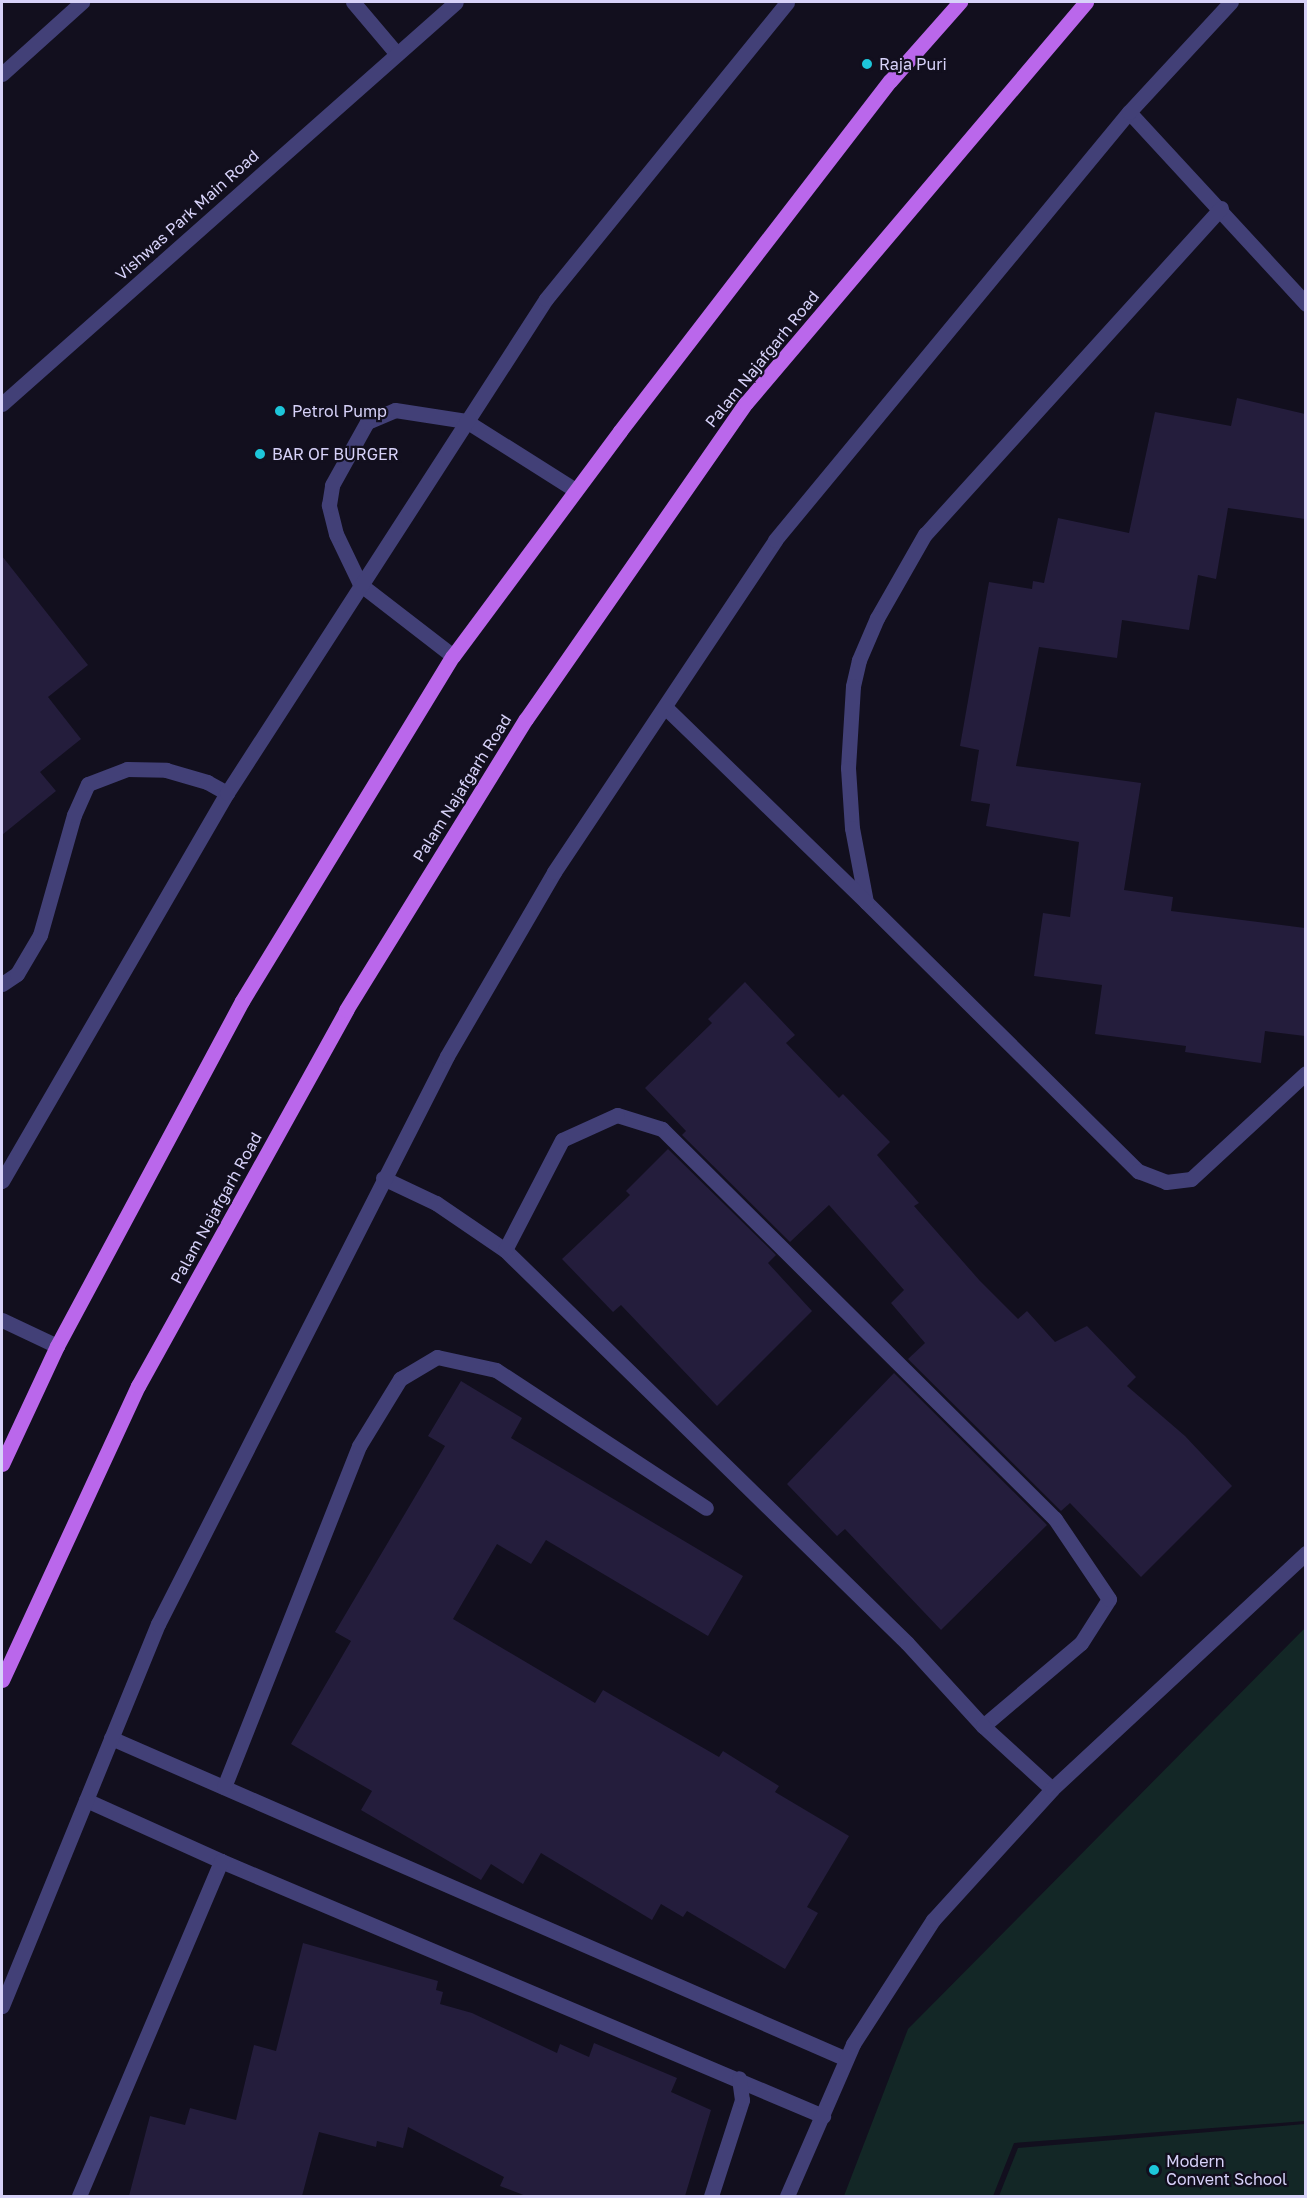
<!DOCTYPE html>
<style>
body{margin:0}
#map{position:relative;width:1307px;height:2198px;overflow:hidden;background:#120f1e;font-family:"Golos Text",sans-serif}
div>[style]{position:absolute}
.green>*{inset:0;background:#132726}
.building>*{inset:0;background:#241d3c}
.minor>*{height:15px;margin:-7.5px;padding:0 7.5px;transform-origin:7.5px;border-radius:7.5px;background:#424077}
.major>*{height:15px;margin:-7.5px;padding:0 7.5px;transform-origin:7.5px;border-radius:7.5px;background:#ba67eb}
.dots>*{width:16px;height:16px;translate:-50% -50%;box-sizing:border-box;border:3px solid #120f1e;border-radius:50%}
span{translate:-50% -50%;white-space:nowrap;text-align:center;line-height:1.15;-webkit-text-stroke:4.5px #120f1e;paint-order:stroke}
.poi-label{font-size:16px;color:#d7d2f9}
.left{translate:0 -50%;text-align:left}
.street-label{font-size:16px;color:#d7d2f9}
.frame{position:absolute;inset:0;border:3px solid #d7d2f9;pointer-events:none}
</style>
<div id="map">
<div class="green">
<i style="clip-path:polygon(1305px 1628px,1305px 2121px,1014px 2143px,993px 2196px,844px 2196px,908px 2029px)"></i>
<i style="clip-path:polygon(1305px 2124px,1305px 2196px,999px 2196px,1018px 2148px)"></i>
</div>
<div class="building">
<i style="clip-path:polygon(1237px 398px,1305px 414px,1305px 519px,1228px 508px,1216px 579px,1198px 575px,1189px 630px,1122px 620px,1117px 658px,1039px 647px,1016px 766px,1141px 783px,1124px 890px,1173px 897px,1171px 911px,1305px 928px,1305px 1036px,1265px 1031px,1261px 1063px,1185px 1052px,1186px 1046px,1095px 1034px,1102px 985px,1034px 976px,1043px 913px,1070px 917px,1079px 842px,986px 826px,990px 804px,971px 801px,979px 750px,960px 746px,989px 582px,1032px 589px,1033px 581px,1044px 583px,1058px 518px,1129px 533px,1155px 412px,1231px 426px)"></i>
<i style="clip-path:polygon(2px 556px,88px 665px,48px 697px,81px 739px,40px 772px,56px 791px,2px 835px)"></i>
<i style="clip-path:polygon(745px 982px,795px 1035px,786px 1043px,839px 1098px,843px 1094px,890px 1142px,877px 1155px,919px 1203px,914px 1206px,980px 1281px,1018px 1319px,1027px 1311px,1055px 1342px,1087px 1326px,1136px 1377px,1127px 1386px,1185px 1436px,1232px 1486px,1141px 1577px,1070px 1503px,1061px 1511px,908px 1359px,925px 1343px,891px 1303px,904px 1290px,829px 1205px,790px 1242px,682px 1135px,686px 1131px,645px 1088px,712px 1023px,708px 1019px)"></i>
<i style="clip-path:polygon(668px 1149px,776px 1255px,768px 1263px,812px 1311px,717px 1406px,621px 1305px,613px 1312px,562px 1259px,630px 1195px,626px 1191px)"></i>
<i style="clip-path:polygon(894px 1373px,1047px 1525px,941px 1630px,845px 1529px,837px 1536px,787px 1484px)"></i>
<i style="clip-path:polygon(461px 1381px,522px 1418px,511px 1438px,743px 1576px,708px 1636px,546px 1540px,531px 1564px,497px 1544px,453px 1619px,595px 1703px,603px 1690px,719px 1757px,723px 1751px,779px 1786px,775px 1792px,849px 1836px,807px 1907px,818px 1913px,785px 1969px,687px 1911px,683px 1917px,661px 1904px,652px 1920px,541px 1853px,523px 1884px,491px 1864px,481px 1880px,361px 1810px,372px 1791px,291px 1744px,351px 1641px,335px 1632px,445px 1446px,428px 1436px)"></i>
<i style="clip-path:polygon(303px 1943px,438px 1981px,436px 1990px,443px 1992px,440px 2004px,472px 2013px,557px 2053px,560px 2044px,589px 2057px,594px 2043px,677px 2078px,671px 2092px,711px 2110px,685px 2196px,526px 2196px,500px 2186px,504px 2177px,408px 2127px,403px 2148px,377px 2141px,376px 2147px,319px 2132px,302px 2196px,129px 2196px,150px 2116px,185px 2125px,190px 2108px,236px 2120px,254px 2045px,276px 2051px)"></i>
</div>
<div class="minor">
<i style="left:353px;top:2px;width:68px;rotate:49.8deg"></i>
<i style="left:2px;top:74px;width:108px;rotate:-42deg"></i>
<i style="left:1129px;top:112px;width:261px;rotate:47.3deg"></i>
<i style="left:1221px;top:208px;width:440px;rotate:132.2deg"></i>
<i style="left:925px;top:534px;width:97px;rotate:119.7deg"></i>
<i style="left:877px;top:618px;width:46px;rotate:113.2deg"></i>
<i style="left:859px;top:660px;width:27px;rotate:103deg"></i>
<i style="left:853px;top:686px;width:82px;rotate:93.5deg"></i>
<i style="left:848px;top:768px;width:60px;rotate:86.2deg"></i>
<i style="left:852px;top:828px;width:75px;rotate:79.3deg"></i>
<i style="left:866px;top:902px;width:383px;rotate:44.7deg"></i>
<i style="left:1138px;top:1171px;width:30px;rotate:21deg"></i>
<i style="left:1166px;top:1182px;width:25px;rotate:-7deg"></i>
<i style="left:1191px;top:1179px;width:156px;rotate:-42.7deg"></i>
<i style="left:2px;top:404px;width:606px;rotate:-41.52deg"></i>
<i style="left:453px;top:656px;width:118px;rotate:-142.3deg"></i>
<i style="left:360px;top:584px;width:55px;rotate:-115.6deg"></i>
<i style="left:336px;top:534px;width:30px;rotate:-104deg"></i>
<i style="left:329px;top:505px;width:20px;rotate:-81deg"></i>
<i style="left:332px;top:485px;width:72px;rotate:-60.9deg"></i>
<i style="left:367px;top:422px;width:30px;rotate:-23deg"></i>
<i style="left:395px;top:410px;width:72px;rotate:8.8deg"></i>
<i style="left:466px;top:421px;width:129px;rotate:32.3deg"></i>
<i style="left:666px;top:708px;width:279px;rotate:44.1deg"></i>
<i style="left:2px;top:984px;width:18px;rotate:-34deg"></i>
<i style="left:17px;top:974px;width:45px;rotate:-59.5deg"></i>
<i style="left:40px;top:935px;width:125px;rotate:-74.2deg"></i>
<i style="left:74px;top:815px;width:34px;rotate:-66deg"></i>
<i style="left:88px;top:784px;width:42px;rotate:-21deg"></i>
<i style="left:127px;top:769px;width:39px;rotate:1deg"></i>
<i style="left:166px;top:770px;width:43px;rotate:16.3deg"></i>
<i style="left:207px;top:782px;width:23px;rotate:29deg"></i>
<i style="left:383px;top:1178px;width:59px;rotate:25.3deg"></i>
<i style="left:436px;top:1203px;width:83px;rotate:34.3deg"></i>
<i style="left:505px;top:1250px;width:562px;rotate:44.35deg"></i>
<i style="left:907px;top:1643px;width:113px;rotate:47.5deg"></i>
<i style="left:983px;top:1726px;width:128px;rotate:-40.3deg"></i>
<i style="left:1081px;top:1643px;width:52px;rotate:-57.5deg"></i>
<i style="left:1109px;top:1599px;width:97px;rotate:-124deg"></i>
<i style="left:1055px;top:1519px;width:554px;rotate:-135.22deg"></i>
<i style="left:662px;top:1129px;width:47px;rotate:-162.7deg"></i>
<i style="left:617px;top:1115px;width:60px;rotate:155.6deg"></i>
<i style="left:562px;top:1140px;width:124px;rotate:117.4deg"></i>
<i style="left:2px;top:1181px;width:449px;rotate:-59.9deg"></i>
<i style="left:227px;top:793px;width:588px;rotate:-57.15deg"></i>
<i style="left:546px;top:299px;width:382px;rotate:-50.9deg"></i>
<i style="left:2px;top:1320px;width:61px;rotate:25.3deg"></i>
<i style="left:983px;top:1726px;width:93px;rotate:42.4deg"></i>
<i style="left:111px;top:1738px;width:802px;rotate:23.59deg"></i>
<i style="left:224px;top:1787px;width:367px;rotate:-68.4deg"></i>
<i style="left:359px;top:1446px;width:79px;rotate:-58.5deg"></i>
<i style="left:400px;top:1379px;width:43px;rotate:-30.7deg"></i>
<i style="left:437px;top:1357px;width:60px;rotate:12.4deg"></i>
<i style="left:496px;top:1370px;width:251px;rotate:33.3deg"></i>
<i style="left:86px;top:1800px;width:148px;rotate:24.3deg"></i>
<i style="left:221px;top:1861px;width:654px;rotate:22.96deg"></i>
<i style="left:2px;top:2006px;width:413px;rotate:-67.8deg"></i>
<i style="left:158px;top:1624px;width:637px;rotate:-63.03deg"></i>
<i style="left:447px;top:1056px;width:213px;rotate:-59.8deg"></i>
<i style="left:554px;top:872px;width:399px;rotate:-56.3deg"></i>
<i style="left:775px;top:540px;width:555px;rotate:-50.41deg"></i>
<i style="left:1129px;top:112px;width:150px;rotate:-47.2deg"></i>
<i style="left:79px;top:2196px;width:364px;rotate:-67deg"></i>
<i style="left:711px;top:2196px;width:101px;rotate:-72.1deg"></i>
<i style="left:742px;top:2100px;width:22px;rotate:-98deg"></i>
<i style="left:787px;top:2196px;width:166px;rotate:-66.5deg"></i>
<i style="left:853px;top:2044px;width:148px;rotate:-57.2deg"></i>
<i style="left:933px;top:1920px;width:177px;rotate:-47.7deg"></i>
<i style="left:1052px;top:1789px;width:347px;rotate:-42.9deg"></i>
</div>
<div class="major">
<i style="left:2px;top:1464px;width:130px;rotate:-65deg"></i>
<i style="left:57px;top:1346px;width:391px;rotate:-61.8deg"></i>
<i style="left:242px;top:1001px;width:404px;rotate:-58.6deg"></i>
<i style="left:453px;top:656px;width:280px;rotate:-53.4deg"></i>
<i style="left:620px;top:431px;width:442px;rotate:-52.4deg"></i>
<i style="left:890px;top:81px;width:106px;rotate:-48.5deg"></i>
<i style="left:2px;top:1680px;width:324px;rotate:-65.2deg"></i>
<i style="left:138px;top:1386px;width:430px;rotate:-61deg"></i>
<i style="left:346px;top:1010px;width:342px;rotate:-58.3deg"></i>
<i style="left:526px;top:719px;width:385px;rotate:-55.2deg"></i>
<i style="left:746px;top:403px;width:526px;rotate:-49.71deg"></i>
</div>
<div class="dots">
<i style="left:867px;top:64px;background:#1dc6da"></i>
<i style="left:280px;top:411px;background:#1dc6da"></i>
<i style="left:260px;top:454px;background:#1dc6da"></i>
<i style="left:1154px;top:2170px;background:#1dc6da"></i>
</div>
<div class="poi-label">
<span class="left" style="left:879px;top:64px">Raja Puri</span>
<span class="left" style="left:292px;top:411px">Petrol Pump</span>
<span class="left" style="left:272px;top:454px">BAR OF BURGER</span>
<span class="left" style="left:1166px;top:2170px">Modern<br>Convent School</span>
</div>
<div class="street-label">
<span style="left:187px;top:215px;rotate:-42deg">Vishwas Park Main Road</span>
<span style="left:762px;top:359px;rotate:-51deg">Palam Najafgarh Road</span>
<span style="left:462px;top:788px;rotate:-58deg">Palam Najafgarh Road</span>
<span style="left:216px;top:1208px;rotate:-61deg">Palam Najafgarh Road</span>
</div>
<div class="frame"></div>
</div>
